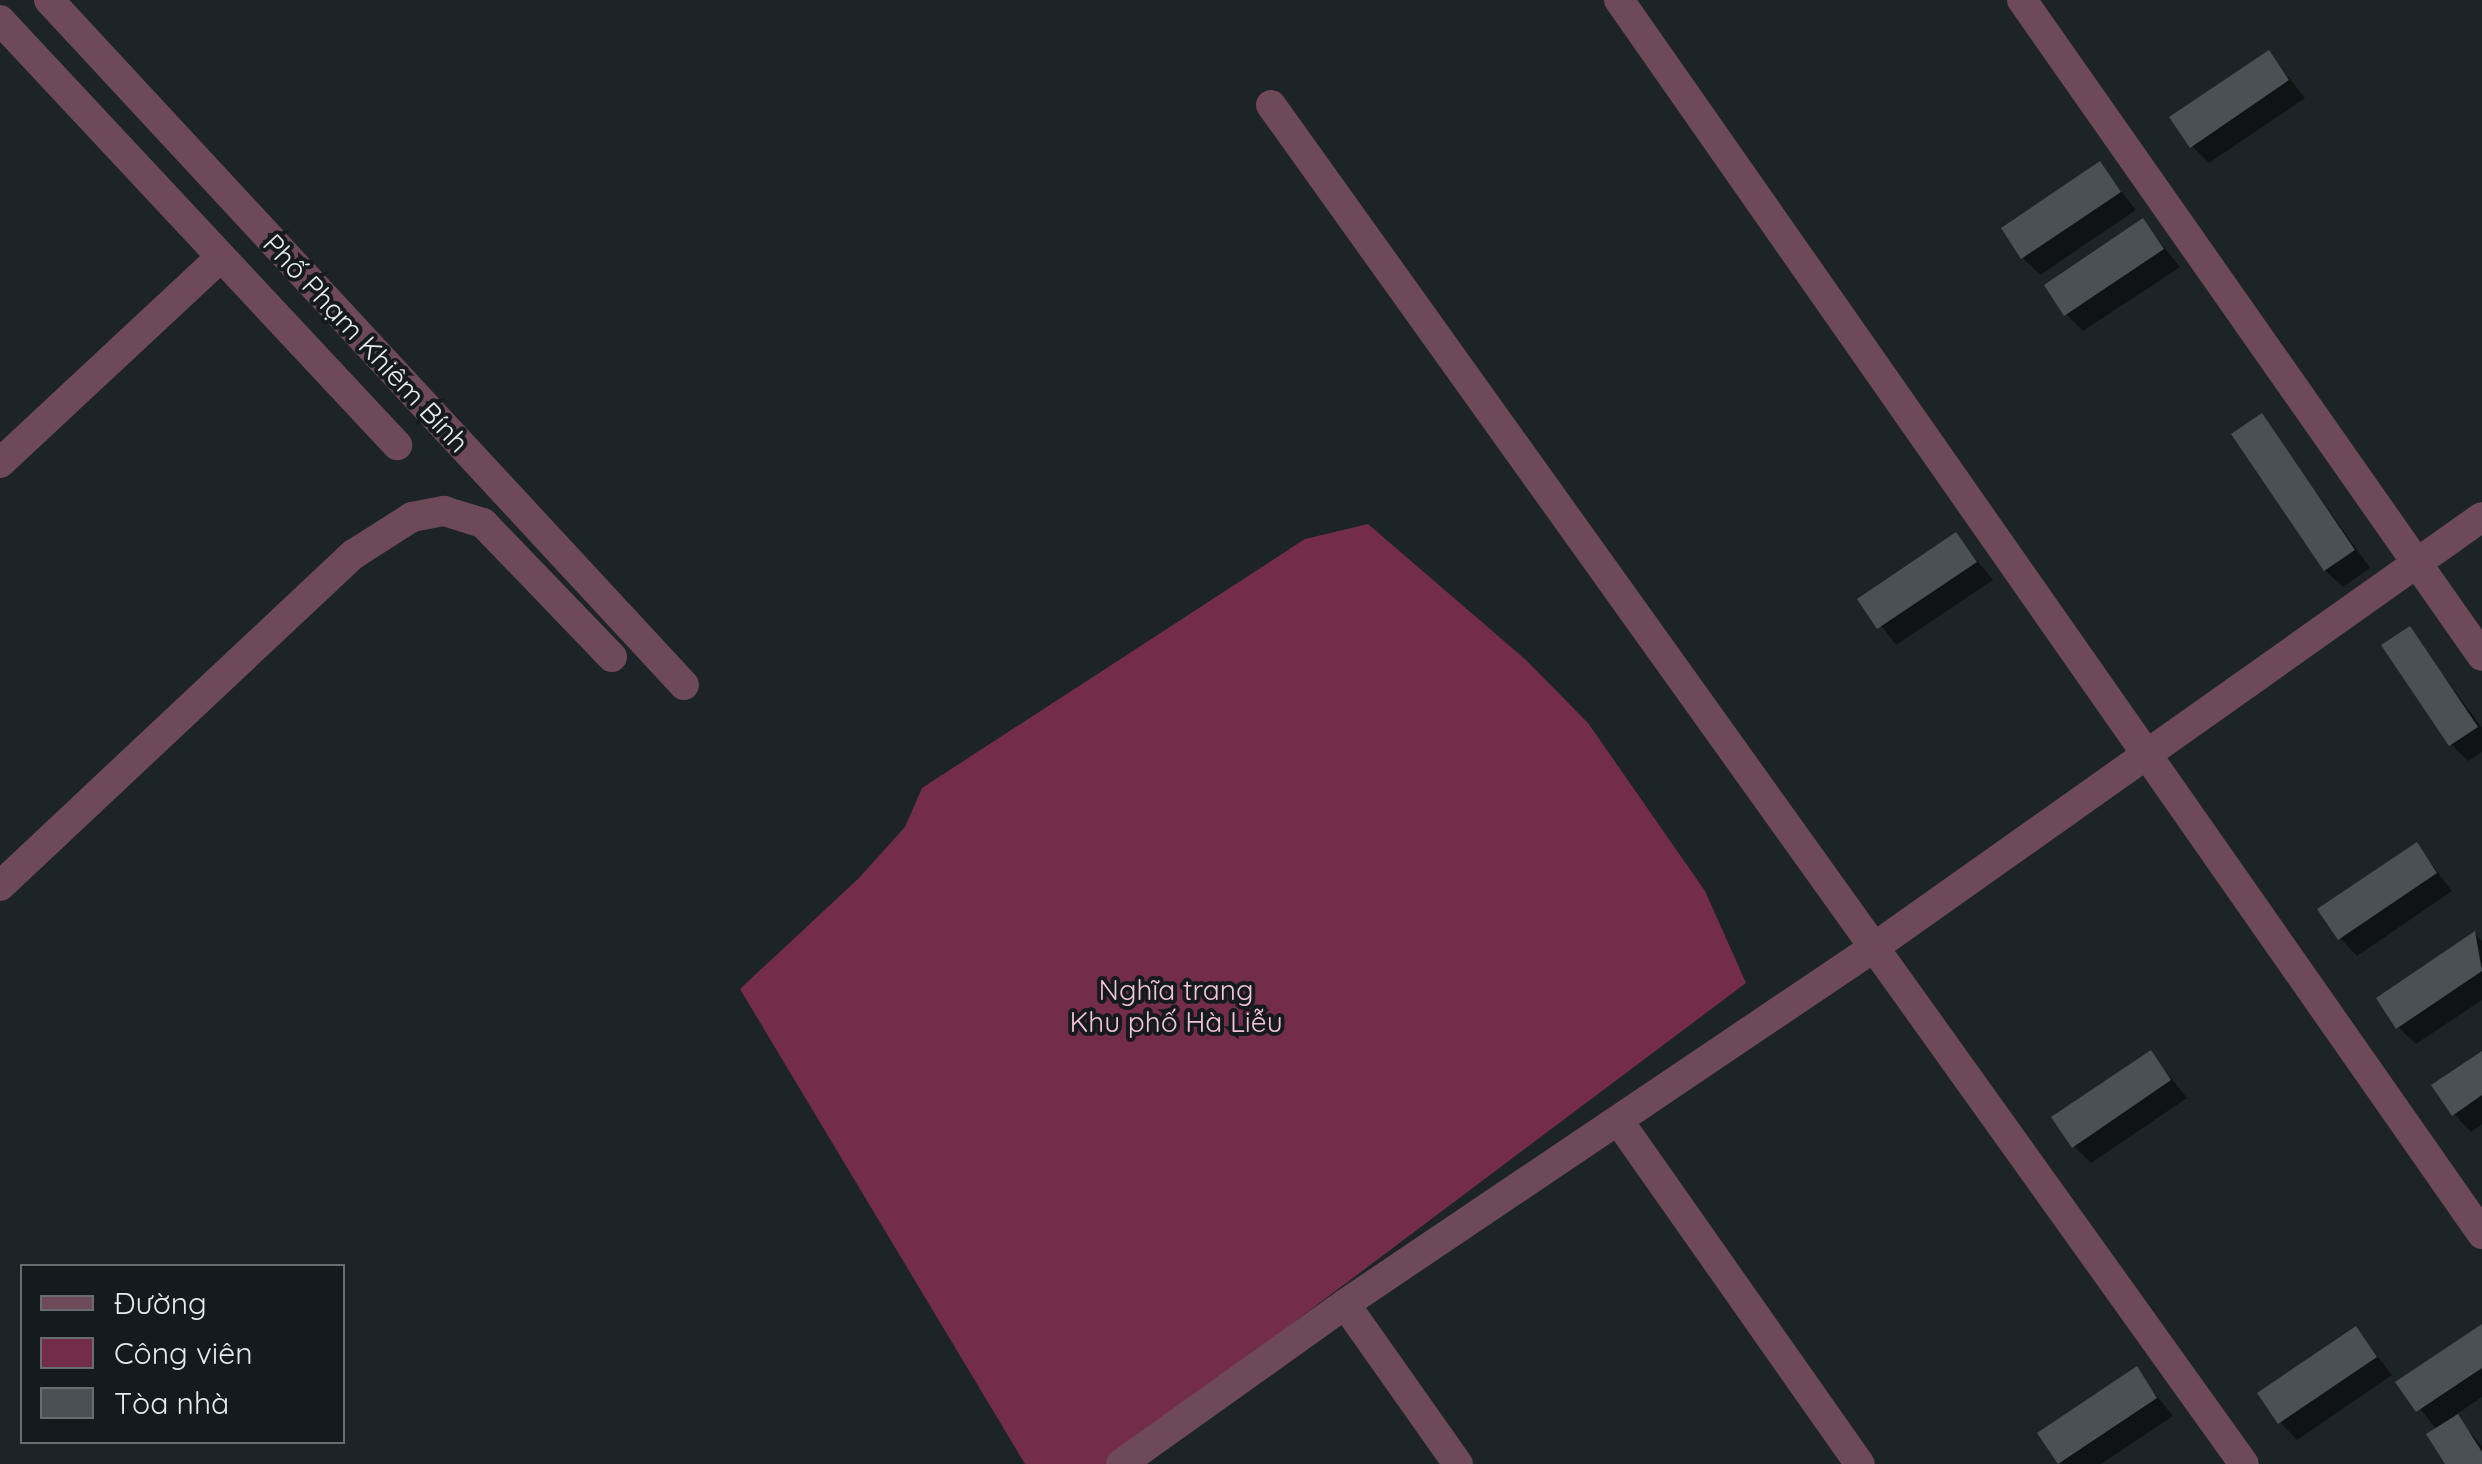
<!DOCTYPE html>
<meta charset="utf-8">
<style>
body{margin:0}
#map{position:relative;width:2482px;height:1464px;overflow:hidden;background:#1d2427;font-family:Quicksand,sans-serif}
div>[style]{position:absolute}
.green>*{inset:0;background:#732d4b}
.shadow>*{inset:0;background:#0007}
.building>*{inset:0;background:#495154}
.minor>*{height:30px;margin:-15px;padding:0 15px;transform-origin:15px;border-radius:15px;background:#6e4957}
.tertiary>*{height:30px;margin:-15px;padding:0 15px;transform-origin:15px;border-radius:15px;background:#6e4957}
span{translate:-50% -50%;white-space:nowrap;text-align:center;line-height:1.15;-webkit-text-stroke:8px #141a1d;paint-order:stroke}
.street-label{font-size:28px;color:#e6eaec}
.park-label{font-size:28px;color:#f3c2d3}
.legend{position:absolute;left:20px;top:1264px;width:325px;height:180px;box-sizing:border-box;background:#141a1d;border:2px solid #686d70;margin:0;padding:12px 18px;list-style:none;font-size:30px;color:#e6eaec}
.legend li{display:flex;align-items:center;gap:20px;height:50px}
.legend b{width:50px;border:2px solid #686d70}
</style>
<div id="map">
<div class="green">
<i style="clip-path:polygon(1368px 524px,1526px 660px,1588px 723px,1705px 891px,1746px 983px,1105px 1464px,1025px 1464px,740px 989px,859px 878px,905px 827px,922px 788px,1305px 539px)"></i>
</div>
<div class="shadow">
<i style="clip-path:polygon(2269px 53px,2305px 98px,2209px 163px,2192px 146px)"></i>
<i style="clip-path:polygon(2099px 164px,2136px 210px,2040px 275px,2023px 258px)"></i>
<i style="clip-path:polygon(2143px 221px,2180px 267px,2083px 331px,2066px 314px)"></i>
<i style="clip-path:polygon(2262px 416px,2370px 568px,2343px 587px,2325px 570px)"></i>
<i style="clip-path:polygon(1956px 535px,1993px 580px,1896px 645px,1861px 599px)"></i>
<i style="clip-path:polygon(2409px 629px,2482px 728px,2482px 752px,2468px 761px,2451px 744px)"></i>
<i style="clip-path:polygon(2417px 845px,2452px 891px,2357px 956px,2340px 938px)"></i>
<i style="clip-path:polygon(2475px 934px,2482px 941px,2482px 1000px,2416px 1044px,2398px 1027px)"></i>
<i style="clip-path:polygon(2151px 1053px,2187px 1098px,2091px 1163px,2074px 1146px)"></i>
<i style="clip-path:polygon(2482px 1054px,2482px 1124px,2471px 1132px,2454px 1114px)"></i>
<i style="clip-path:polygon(2482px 1327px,2482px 1397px,2455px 1415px,2482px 1446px,2482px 1464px,2448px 1464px,2437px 1430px,2399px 1382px)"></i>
<i style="clip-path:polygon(2356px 1329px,2392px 1375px,2297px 1440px,2280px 1422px)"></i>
<i style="clip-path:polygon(2136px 1370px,2173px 1416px,2101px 1464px,2061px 1464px,2041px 1434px)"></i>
</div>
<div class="building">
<i style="clip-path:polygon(2269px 50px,2289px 80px,2190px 148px,2169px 117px)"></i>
<i style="clip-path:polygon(2100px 161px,2121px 192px,2021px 259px,2001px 228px)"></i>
<i style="clip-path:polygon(2143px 218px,2164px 249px,2064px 316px,2044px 285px)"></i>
<i style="clip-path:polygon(2262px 413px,2355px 550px,2324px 571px,2231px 434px)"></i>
<i style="clip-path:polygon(1956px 532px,1977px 562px,1877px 629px,1857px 599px)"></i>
<i style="clip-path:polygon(2410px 626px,2478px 727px,2449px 746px,2381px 645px)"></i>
<i style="clip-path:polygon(2417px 842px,2437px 873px,2338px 940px,2317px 909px)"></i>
<i style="clip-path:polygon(2475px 931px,2482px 971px,2396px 1029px,2376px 998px)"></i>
<i style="clip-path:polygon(2151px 1050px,2171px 1080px,2072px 1148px,2051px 1117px)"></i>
<i style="clip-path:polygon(2482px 1051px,2482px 1095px,2452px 1116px,2431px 1085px)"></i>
<i style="clip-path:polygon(2482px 1324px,2482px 1368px,2416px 1412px,2395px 1382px)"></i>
<i style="clip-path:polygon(2356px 1326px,2377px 1357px,2278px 1424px,2257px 1393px)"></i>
<i style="clip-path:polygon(2137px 1366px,2157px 1398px,2058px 1464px,2037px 1433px)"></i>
<i style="clip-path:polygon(2458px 1414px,2482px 1452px,2482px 1464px,2445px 1464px,2426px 1434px)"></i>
</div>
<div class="minor">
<i style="left:1619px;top:0;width:1506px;rotate:55.03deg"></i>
<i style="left:2022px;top:0;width:801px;rotate:54.96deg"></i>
<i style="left:1271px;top:105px;width:1671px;rotate:54.4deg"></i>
<i style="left:0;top:463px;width:302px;rotate:-43deg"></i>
<i style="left:0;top:886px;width:485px;rotate:-43.2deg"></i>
<i style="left:354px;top:554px;width:69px;rotate:-32.5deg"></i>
<i style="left:412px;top:517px;width:33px;rotate:-11deg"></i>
<i style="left:444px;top:511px;width:41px;rotate:17.1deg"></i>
<i style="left:483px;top:523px;width:186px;rotate:46.1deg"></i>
<i style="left:1620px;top:1123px;width:417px;rotate:54.9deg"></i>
<i style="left:1345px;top:1304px;width:196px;rotate:54.8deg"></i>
<i style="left:1121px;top:1464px;width:275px;rotate:-35.5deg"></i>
<i style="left:1345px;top:1304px;width:640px;rotate:-33.99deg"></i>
<i style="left:1876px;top:946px;width:742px;rotate:-35.3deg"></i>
</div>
<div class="tertiary">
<i style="left:49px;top:0;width:934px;rotate:47.17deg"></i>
<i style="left:0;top:20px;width:582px;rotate:46.95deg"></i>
</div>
<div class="street-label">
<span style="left:366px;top:343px;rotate:47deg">Phố Phạm Khiêm Bính</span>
</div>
<div class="park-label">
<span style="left:1176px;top:1006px">Nghĩa trang<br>Khu phố Hà Liễu</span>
</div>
<ul class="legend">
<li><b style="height:12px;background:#6e4957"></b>Đường</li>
<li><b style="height:28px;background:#732d4b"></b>Công viên</li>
<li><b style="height:28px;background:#495154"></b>Tòa nhà</li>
</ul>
</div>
